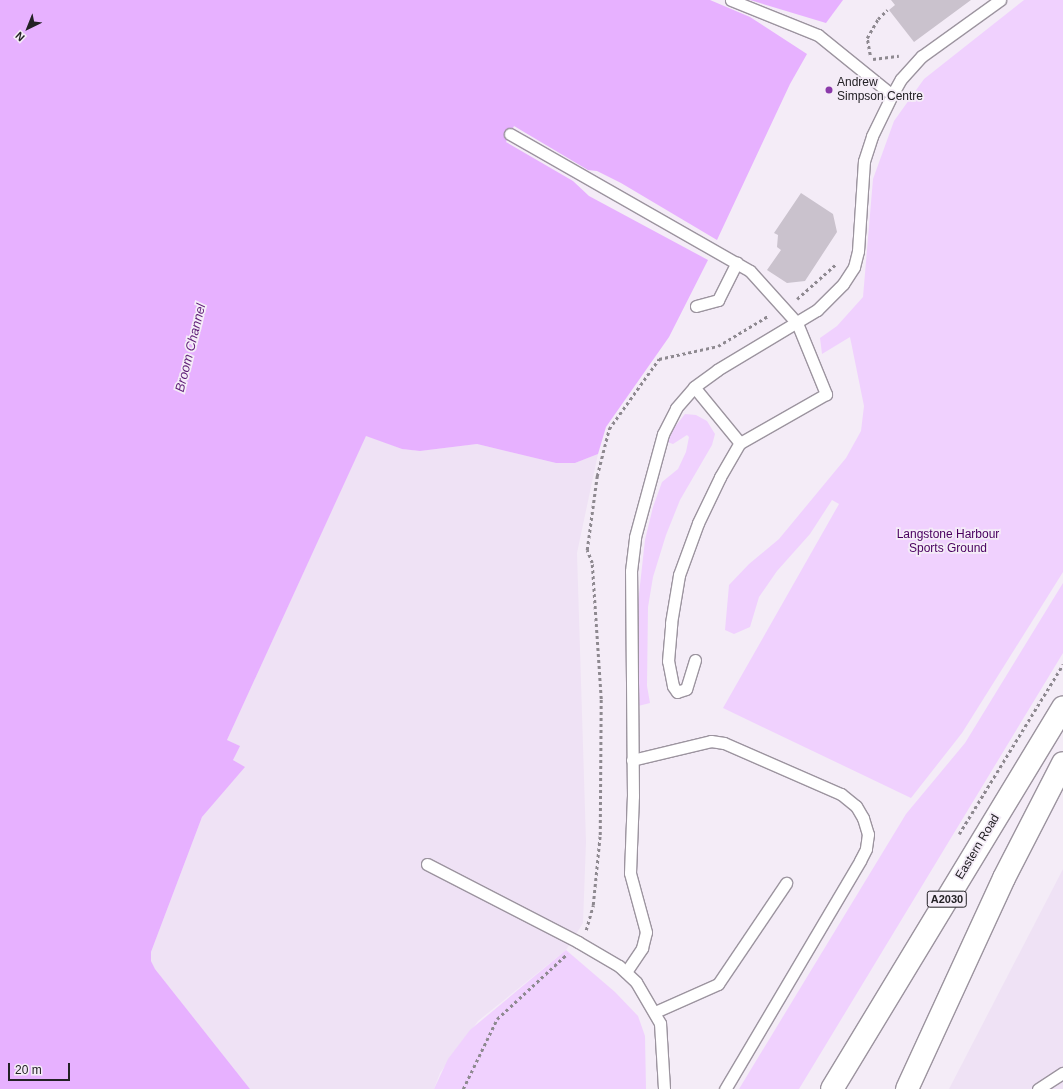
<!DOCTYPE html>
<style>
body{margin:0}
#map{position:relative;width:1063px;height:1089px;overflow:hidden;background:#f4ecf7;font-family:Arial,sans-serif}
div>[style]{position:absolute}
.built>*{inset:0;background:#efe2f5}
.green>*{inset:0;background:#f0d1fe}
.water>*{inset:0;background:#e7b1ff}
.building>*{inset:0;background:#cac2cd}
.path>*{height:2.5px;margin-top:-1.25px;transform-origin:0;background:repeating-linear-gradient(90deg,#8e8990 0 3px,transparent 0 6px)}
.roads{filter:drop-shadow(1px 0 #9c949f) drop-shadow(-1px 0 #9c949f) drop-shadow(0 1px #9c949f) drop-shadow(0 -1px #9c949f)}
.service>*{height:11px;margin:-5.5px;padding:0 5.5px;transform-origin:5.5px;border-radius:5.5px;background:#fff}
.primary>*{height:22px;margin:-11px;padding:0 11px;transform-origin:11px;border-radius:11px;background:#fff}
.dots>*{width:11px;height:11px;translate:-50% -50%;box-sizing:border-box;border:2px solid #f4ecf7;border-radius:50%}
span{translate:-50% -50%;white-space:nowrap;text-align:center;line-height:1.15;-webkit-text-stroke:3.5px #f4ecf7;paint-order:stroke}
.shield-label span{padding:1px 3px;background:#f4ecf7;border:1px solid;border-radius:3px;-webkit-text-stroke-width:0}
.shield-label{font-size:11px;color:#232125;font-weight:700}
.poi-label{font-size:12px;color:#232125}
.left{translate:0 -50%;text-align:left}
.park-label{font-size:12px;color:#49005f}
.street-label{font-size:12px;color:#232125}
.water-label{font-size:13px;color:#5f1d77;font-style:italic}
.north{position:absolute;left:8px;top:8px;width:40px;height:40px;-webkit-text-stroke:3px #f4ecf7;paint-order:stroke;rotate:223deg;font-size:11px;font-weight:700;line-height:16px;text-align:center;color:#232125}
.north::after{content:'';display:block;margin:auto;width:14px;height:18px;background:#232125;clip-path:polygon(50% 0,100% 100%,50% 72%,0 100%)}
.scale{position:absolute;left:8px;top:1063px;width:62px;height:18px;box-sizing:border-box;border:2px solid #232125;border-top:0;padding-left:5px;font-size:12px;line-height:14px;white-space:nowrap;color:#232125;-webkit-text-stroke:3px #f4ecf7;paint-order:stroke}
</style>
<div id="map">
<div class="built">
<i style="clip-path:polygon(366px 435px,402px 449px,420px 451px,477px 444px,556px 463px,575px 463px,598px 454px,577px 553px,586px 842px,583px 923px,566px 950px,478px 1021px,440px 1073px,434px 1089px,250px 1089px,155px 969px,151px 961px,151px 952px,202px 817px,244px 767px,233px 760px,239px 746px,227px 740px)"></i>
<i style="clip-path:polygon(1063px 869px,1063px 1089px,949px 1089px)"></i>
</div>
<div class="green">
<i style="clip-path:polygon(1024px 0,1063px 0,1063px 572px,962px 733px,911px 798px,723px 708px,839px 504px,832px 500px,810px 534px,777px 571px,759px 597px,750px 627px,734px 634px,725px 630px,729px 585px,749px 564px,779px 539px,846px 458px,861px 431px,864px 406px,850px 337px,822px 354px,820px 338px,837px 326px,863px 297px,873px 179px,894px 121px,924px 79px)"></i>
<i style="clip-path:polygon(685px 414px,696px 415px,707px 421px,715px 434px,712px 445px,680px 500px,666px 535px,653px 577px,648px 607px,647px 686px,650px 703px,638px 706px,636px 621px,645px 540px,653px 507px,662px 482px,678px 469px,686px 452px,689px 437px,687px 435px,673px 444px,667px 442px,674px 428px)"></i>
<i style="clip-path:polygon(1063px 583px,1063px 653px,799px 1089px,739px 1089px,906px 814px,965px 743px)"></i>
<i style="clip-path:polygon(566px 950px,615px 992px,638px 1016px,645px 1036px,646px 1089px,434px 1089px,448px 1059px,470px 1030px)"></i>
</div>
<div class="water">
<i style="clip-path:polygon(0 0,710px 0,750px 17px,807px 54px,790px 84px,717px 240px,621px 183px,597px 171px,588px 170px,514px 126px,506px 142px,573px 181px,589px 196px,708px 260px,669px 337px,606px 427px,598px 454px,575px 463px,556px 463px,477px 444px,420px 451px,402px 449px,366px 436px,227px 740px,240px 746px,233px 760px,245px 767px,202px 817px,151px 952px,151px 961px,155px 969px,250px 1089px,0 1089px)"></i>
<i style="clip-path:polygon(750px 0,843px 0,826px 23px)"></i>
</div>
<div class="building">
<i style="clip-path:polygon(891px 0,971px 0,914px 42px,889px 10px,895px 5px)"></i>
<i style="clip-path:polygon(801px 193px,833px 214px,837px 232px,805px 281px,787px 283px,767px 270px,781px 250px,777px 247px,778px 235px,774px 233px)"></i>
</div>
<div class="path">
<i style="left:870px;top:55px;width:17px;rotate:-100deg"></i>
<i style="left:867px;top:38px;width:22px;rotate:-60deg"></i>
<i style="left:878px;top:19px;width:13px;rotate:-45deg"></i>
<i style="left:873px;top:59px;width:26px;rotate:-7deg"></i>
<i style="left:797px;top:299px;width:51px;rotate:-41.8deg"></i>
<i style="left:959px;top:834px;width:199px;rotate:-58.5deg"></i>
<i style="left:586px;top:930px;width:26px;rotate:-74deg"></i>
<i style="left:593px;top:905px;width:70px;rotate:-84.3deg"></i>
<i style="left:600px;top:835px;width:136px;rotate:-89.6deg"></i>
<i style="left:601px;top:699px;width:136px;rotate:-93.8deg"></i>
<i style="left:592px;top:563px;width:14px;rotate:-111deg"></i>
<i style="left:587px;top:550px;width:75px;rotate:-82.3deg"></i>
<i style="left:597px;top:476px;width:49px;rotate:-75.7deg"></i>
<i style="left:609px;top:429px;width:86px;rotate:-54.5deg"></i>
<i style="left:659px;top:359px;width:60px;rotate:-12.4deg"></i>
<i style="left:718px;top:346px;width:58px;rotate:-31deg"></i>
<i style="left:463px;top:1089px;width:78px;rotate:-64.1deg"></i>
<i style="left:497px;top:1019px;width:96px;rotate:-42.9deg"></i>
</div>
<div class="roads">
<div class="service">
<i style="left:731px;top:0;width:94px;rotate:21.9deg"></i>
<i style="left:818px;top:35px;width:95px;rotate:39deg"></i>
<i style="left:510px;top:134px;width:276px;rotate:29.7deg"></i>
<i style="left:750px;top:271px;width:70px;rotate:47.9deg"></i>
<i style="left:797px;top:323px;width:77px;rotate:67.8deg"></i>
<i style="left:826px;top:394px;width:99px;rotate:150.3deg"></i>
<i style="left:740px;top:443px;width:72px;rotate:-129.4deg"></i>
<i style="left:696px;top:306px;width:23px;rotate:-15deg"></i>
<i style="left:718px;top:300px;width:42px;rotate:-63.4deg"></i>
<i style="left:695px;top:660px;width:30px;rotate:107deg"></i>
<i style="left:686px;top:689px;width:9px;rotate:162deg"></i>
<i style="left:677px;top:692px;width:7px;rotate:-124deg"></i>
<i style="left:673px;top:686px;width:25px;rotate:-101deg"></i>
<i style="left:668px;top:661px;width:38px;rotate:-85deg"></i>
<i style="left:671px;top:623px;width:49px;rotate:-80.5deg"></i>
<i style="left:679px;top:575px;width:55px;rotate:-69.9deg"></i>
<i style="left:698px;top:523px;width:51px;rotate:-64.4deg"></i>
<i style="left:720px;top:477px;width:39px;rotate:-60deg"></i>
<i style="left:632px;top:760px;width:81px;rotate:-13.5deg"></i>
<i style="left:711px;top:741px;width:13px;rotate:9deg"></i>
<i style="left:724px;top:743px;width:128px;rotate:23.6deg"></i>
<i style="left:841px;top:794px;width:19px;rotate:39deg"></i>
<i style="left:856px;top:806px;width:14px;rotate:60deg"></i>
<i style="left:863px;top:818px;width:17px;rotate:73deg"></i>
<i style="left:868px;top:834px;width:15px;rotate:98deg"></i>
<i style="left:866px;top:849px;width:13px;rotate:117deg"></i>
<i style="left:860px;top:861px;width:265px;rotate:120.6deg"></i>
<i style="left:427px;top:864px;width:170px;rotate:27.3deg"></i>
<i style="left:578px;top:942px;width:48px;rotate:30.3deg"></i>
<i style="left:619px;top:966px;width:23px;rotate:43deg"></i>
<i style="left:636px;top:982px;width:48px;rotate:59.7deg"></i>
<i style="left:660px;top:1023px;width:66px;rotate:86.5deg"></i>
<i style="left:626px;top:972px;width:29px;rotate:-56deg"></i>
<i style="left:642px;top:948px;width:16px;rotate:-76deg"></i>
<i style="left:646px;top:932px;width:61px;rotate:-105.2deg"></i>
<i style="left:630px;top:873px;width:77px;rotate:-87.8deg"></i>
<i style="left:633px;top:796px;width:225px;rotate:-90.5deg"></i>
<i style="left:631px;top:571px;width:34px;rotate:-83deg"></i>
<i style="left:635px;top:537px;width:107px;rotate:-74.8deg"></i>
<i style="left:663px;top:434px;width:29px;rotate:-63deg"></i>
<i style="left:676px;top:408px;width:28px;rotate:-49deg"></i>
<i style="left:694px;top:387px;width:29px;rotate:-36deg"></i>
<i style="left:717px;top:370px;width:117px;rotate:-31deg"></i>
<i style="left:817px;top:310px;width:37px;rotate:-45deg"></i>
<i style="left:843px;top:284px;width:20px;rotate:-57deg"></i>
<i style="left:854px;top:267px;width:16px;rotate:-76deg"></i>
<i style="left:858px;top:251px;width:90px;rotate:-86.2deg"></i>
<i style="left:864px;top:161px;width:26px;rotate:-72deg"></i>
<i style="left:872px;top:136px;width:46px;rotate:-64deg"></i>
<i style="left:892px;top:95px;width:18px;rotate:-61deg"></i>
<i style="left:901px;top:79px;width:31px;rotate:-48deg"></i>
<i style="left:922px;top:56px;width:96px;rotate:-35.7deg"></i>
<i style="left:655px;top:1012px;width:69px;rotate:-24deg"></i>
<i style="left:718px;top:984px;width:122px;rotate:-56deg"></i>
<i style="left:1038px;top:1089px;width:30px;rotate:-33deg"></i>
</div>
<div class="primary">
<i style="left:832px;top:1089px;width:446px;rotate:-58.8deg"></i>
<i style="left:907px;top:1089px;width:232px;rotate:-65.3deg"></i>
<i style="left:1004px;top:878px;width:129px;rotate:-62.8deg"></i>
</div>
</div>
<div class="dots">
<i style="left:829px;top:90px;background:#8b3aaa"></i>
</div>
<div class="shield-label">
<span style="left:947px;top:899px">A2030</span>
</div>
<div class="poi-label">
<span class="left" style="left:837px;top:90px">Andrew<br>Simpson Centre</span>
</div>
<div class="park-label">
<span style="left:948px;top:542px">Langstone Harbour<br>Sports Ground</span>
</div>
<div class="street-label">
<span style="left:978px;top:847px;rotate:-59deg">Eastern Road</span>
</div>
<div class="water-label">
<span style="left:191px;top:348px;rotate:-76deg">Broom Channel</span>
</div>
<div class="north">N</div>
<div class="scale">20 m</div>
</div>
